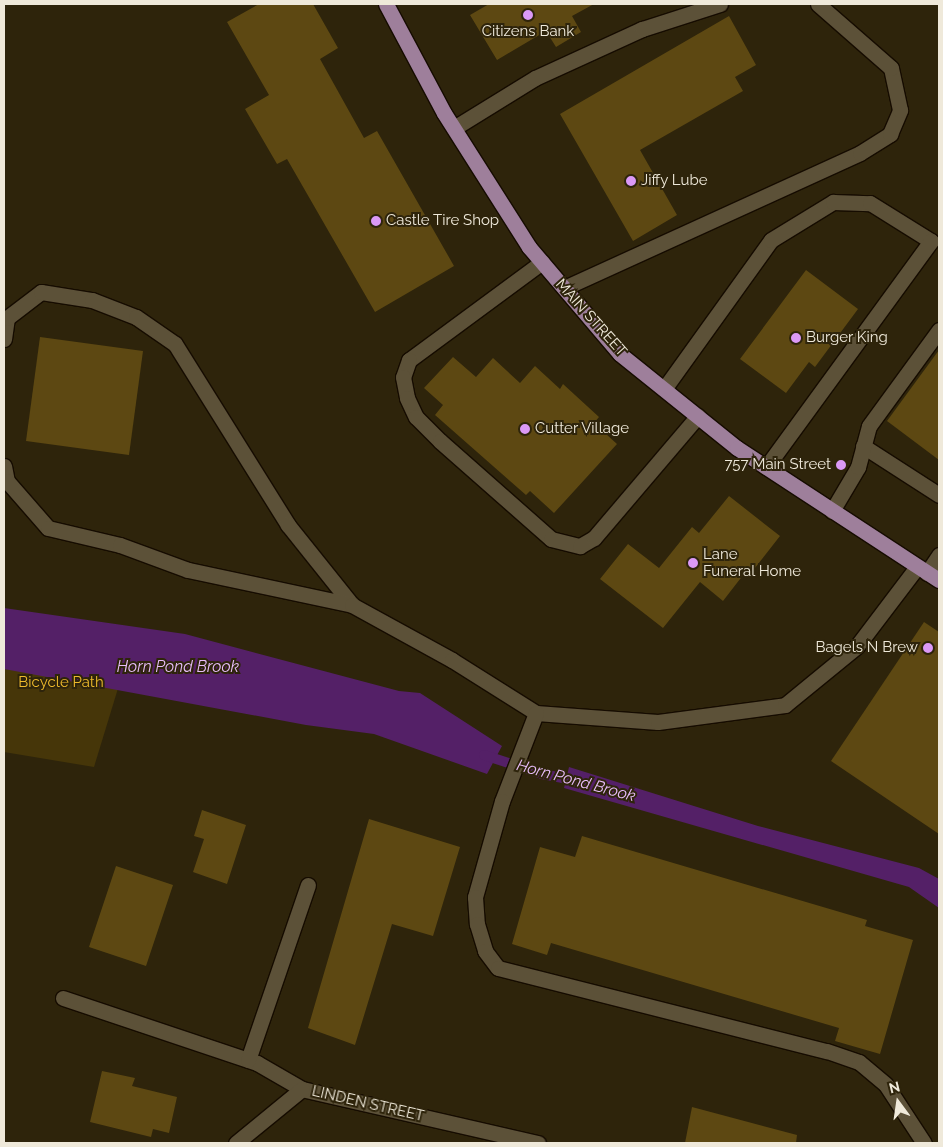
<!DOCTYPE html>
<style>
body{margin:0}
#map{position:relative;width:943px;height:1147px;overflow:hidden;background:#2e240b;font-family:Raleway,sans-serif}
div>[style]{position:absolute}
.green>*{inset:0;background:#463609}
.water>*{inset:0;background:#542067}
.stream>*{height:10px;margin:-5px;padding:0 5px;transform-origin:5px;border-radius:5px;background:#542067}
.building>*{inset:0;background:#5d4812}
.roads{filter:drop-shadow(1px 0 #160c00) drop-shadow(-1px 0 #160c00) drop-shadow(0 1px #160c00) drop-shadow(0 -1px #160c00)}
.minor>*{height:15px;margin:-7.5px;padding:0 7.5px;transform-origin:7.5px;border-radius:7.5px;background:#5c5138}
.major>*{height:15px;margin:-7.5px;padding:0 7.5px;transform-origin:7.5px;border-radius:7.5px;background:#9e7f9b}
.dots>*{width:14px;height:14px;translate:-50% -50%;box-sizing:border-box;border:2px solid #2e240b;border-radius:50%}
span{translate:-50% -50%;white-space:nowrap;text-align:center;line-height:1.15;-webkit-text-stroke:4px #2e240b;paint-order:stroke}
.poi-label{font-size:15px;color:#efe9da}
.left{translate:0 -50%;text-align:left}
.right{translate:-100% -50%;text-align:right}
.street-label{font-size:15px;color:#efe9da}
.park-label{font-size:15px;color:#edba2c}
.water-label{font-size:16px;color:#e8bdfa;font-style:italic}
.frame{position:absolute;inset:0;border:5px solid #efe9da;pointer-events:none}
.north{position:absolute;left:873px;top:1077px;width:50px;height:50px;-webkit-text-stroke:4px #2e240b;paint-order:stroke;rotate:346deg;font-size:14px;font-weight:700;line-height:20px;text-align:center;color:#efe9da}
.north::after{content:'';display:block;margin:auto;width:18px;height:22px;background:#efe9da;clip-path:polygon(50% 0,100% 100%,50% 72%,0 100%)}
</style>
<div id="map">
<div class="green">
<i style="clip-path:polygon(4px 615px,134px 636px,94px 767px,4px 752px)"></i>
</div>
<div class="water">
<i style="clip-path:polygon(4px 608px,185px 634px,399px 691px,420px 693px,502px 746px,487px 774px,374px 734px,306px 725px,4px 669px)"></i>
<i style="clip-path:polygon(569px 767px,758px 826px,919px 868px,939px 879px,939px 908px,909px 887px,564px 788px)"></i>
</div>
<div class="stream">
<i style="left:484px;top:755px;width:61px;rotate:18.1deg"></i>
<i style="left:542px;top:774px;width:37px;rotate:11deg"></i>
</div>
<div class="building">
<i style="clip-path:polygon(259px 4px,313px 4px,338px 48px,320px 59px,364px 138px,377px 131px,454px 266px,375px 312px,287px 159px,277px 164px,245px 109px,269px 95px,227px 22px)"></i>
<i style="clip-path:polygon(489px 4px,594px 4px,572px 16px,581px 32px,556px 47px,546px 31px,497px 60px,470px 15px)"></i>
<i style="clip-path:polygon(729px 16px,756px 65px,735px 77px,743px 91px,640px 150px,677px 215px,633px 241px,560px 114px)"></i>
<i style="clip-path:polygon(806px 270px,858px 309px,815px 367px,809px 362px,786px 393px,740px 359px)"></i>
<i style="clip-path:polygon(40px 337px,143px 351px,129px 455px,26px 441px)"></i>
<i style="clip-path:polygon(939px 350px,939px 460px,887px 421px)"></i>
<i style="clip-path:polygon(453px 357px,476px 377px,493px 358px,520px 383px,535px 366px,560px 389px,563px 384px,599px 417px,594px 423px,617px 444px,554px 513px,530px 491px,526px 495px,435px 415px,443px 405px,424px 388px)"></i>
<i style="clip-path:polygon(729px 496px,780px 536px,751px 573px,747px 570px,723px 601px,700px 582px,663px 628px,600px 579px,628px 544px,659px 568px,692px 527px,699px 533px)"></i>
<i style="clip-path:polygon(924px 622px,939px 632px,939px 834px,831px 761px)"></i>
<i style="clip-path:polygon(202px 810px,246px 825px,227px 884px,193px 872px,204px 839px,194px 836px)"></i>
<i style="clip-path:polygon(369px 819px,460px 847px,433px 936px,392px 924px,355px 1045px,308px 1028px)"></i>
<i style="clip-path:polygon(582px 836px,867px 920px,865px 926px,913px 940px,880px 1054px,835px 1041px,839px 1028px,551px 943px,547px 955px,512px 944px,540px 847px,575px 857px)"></i>
<i style="clip-path:polygon(116px 866px,173px 885px,146px 966px,89px 947px)"></i>
<i style="clip-path:polygon(102px 1071px,135px 1078px,132px 1086px,177px 1097px,169px 1133px,153px 1129px,151px 1137px,90px 1122px)"></i>
<i style="clip-path:polygon(692px 1107px,797px 1135px,796px 1143px,685px 1143px)"></i>
</div>
<div class="roads">
<div class="minor">
<i style="left:454px;top:128px;width:95px;rotate:-31.7deg"></i>
<i style="left:535px;top:78px;width:118px;rotate:-24.6deg"></i>
<i style="left:642px;top:29px;width:82px;rotate:-17.8deg"></i>
<i style="left:542px;top:262px;width:165px;rotate:143.6deg"></i>
<i style="left:409px;top:360px;width:18px;rotate:109deg"></i>
<i style="left:403px;top:377px;width:21px;rotate:79deg"></i>
<i style="left:407px;top:398px;width:21px;rotate:65deg"></i>
<i style="left:416px;top:417px;width:34px;rotate:45deg"></i>
<i style="left:440px;top:441px;width:148px;rotate:41.4deg"></i>
<i style="left:551px;top:539px;width:30px;rotate:14deg"></i>
<i style="left:580px;top:546px;width:16px;rotate:-30deg"></i>
<i style="left:594px;top:538px;width:160px;rotate:-49.6deg"></i>
<i style="left:564px;top:288px;width:325px;rotate:-24.5deg"></i>
<i style="left:860px;top:153px;width:36px;rotate:-32deg"></i>
<i style="left:890px;top:134px;width:26px;rotate:-67deg"></i>
<i style="left:900px;top:110px;width:43px;rotate:-102.1deg"></i>
<i style="left:891px;top:68px;width:97px;rotate:-138.8deg"></i>
<i style="left:4px;top:339px;width:21px;rotate:-82deg"></i>
<i style="left:7px;top:318px;width:43px;rotate:-37.4deg"></i>
<i style="left:41px;top:292px;width:52px;rotate:8.9deg"></i>
<i style="left:92px;top:300px;width:47px;rotate:21.1deg"></i>
<i style="left:136px;top:317px;width:47px;rotate:34.7deg"></i>
<i style="left:175px;top:344px;width:213px;rotate:58deg"></i>
<i style="left:288px;top:525px;width:102px;rotate:51.3deg"></i>
<i style="left:664px;top:389px;width:183px;rotate:-54.3deg"></i>
<i style="left:771px;top:240px;width:73px;rotate:-31.5deg"></i>
<i style="left:833px;top:202px;width:37px;rotate:2deg"></i>
<i style="left:870px;top:203px;width:72px;rotate:31.9deg"></i>
<i style="left:931px;top:241px;width:280px;rotate:126.1deg"></i>
<i style="left:863px;top:446px;width:90px;rotate:32.8deg"></i>
<i style="left:4px;top:466px;width:15px;rotate:79deg"></i>
<i style="left:7px;top:481px;width:62px;rotate:48.9deg"></i>
<i style="left:48px;top:528px;width:74px;rotate:13.3deg"></i>
<i style="left:120px;top:545px;width:72px;rotate:20.2deg"></i>
<i style="left:188px;top:570px;width:168px;rotate:12deg"></i>
<i style="left:352px;top:605px;width:114px;rotate:28.8deg"></i>
<i style="left:452px;top:660px;width:99px;rotate:32.2deg"></i>
<i style="left:536px;top:713px;width:122px;rotate:4.2deg"></i>
<i style="left:658px;top:722px;width:128px;rotate:-7.6deg"></i>
<i style="left:785px;top:705px;width:93px;rotate:-39.3deg"></i>
<i style="left:857px;top:646px;width:99px;rotate:-52.8deg"></i>
<i style="left:832px;top:511px;width:51px;rotate:-59.4deg"></i>
<i style="left:858px;top:467px;width:42px;rotate:-75deg"></i>
<i style="left:869px;top:426px;width:119px;rotate:-53.9deg"></i>
<i style="left:927px;top:573px;width:22px;rotate:-56deg"></i>
<i style="left:536px;top:713px;width:94px;rotate:111.1deg"></i>
<i style="left:502px;top:801px;width:100px;rotate:105.7deg"></i>
<i style="left:475px;top:897px;width:27px;rotate:86deg"></i>
<i style="left:477px;top:924px;width:28px;rotate:73deg"></i>
<i style="left:485px;top:951px;width:21px;rotate:53deg"></i>
<i style="left:498px;top:968px;width:339px;rotate:14.2deg"></i>
<i style="left:827px;top:1051px;width:34px;rotate:19deg"></i>
<i style="left:859px;top:1062px;width:35px;rotate:40deg"></i>
<i style="left:886px;top:1085px;width:69px;rotate:56.8deg"></i>
<i style="left:63px;top:998px;width:205px;rotate:18.5deg"></i>
<i style="left:257px;top:1063px;width:52px;rotate:30deg"></i>
<i style="left:302px;top:1089px;width:242px;rotate:12.9deg"></i>
<i style="left:248px;top:1060px;width:185px;rotate:-71.1deg"></i>
<i style="left:236px;top:1143px;width:85px;rotate:-39.3deg"></i>
</div>
<div class="major">
<i style="left:386px;top:4px;width:123px;rotate:62deg"></i>
<i style="left:444px;top:113px;width:159px;rotate:57.6deg"></i>
<i style="left:529px;top:247px;width:140px;rotate:49.6deg"></i>
<i style="left:620px;top:354px;width:150px;rotate:38.8deg"></i>
<i style="left:737px;top:448px;width:241px;rotate:33.2deg"></i>
</div>
</div>
<div class="dots">
<i style="left:528px;top:15px;background:#db99f6"></i>
<i style="left:631px;top:181px;background:#db99f6"></i>
<i style="left:376px;top:221px;background:#db99f6"></i>
<i style="left:796px;top:338px;background:#db99f6"></i>
<i style="left:525px;top:429px;background:#db99f6"></i>
<i style="left:841px;top:465px;background:#db99f6"></i>
<i style="left:693px;top:563px;background:#db99f6"></i>
<i style="left:928px;top:648px;background:#db99f6"></i>
</div>
<div class="poi-label">
<span style="left:528px;top:32px">Citizens Bank</span>
<span class="left" style="left:641px;top:181px">Jiffy Lube</span>
<span class="left" style="left:386px;top:221px">Castle Tire Shop</span>
<span class="left" style="left:806px;top:338px">Burger King</span>
<span class="left" style="left:535px;top:429px">Cutter Village</span>
<span class="right" style="left:831px;top:465px">757 Main Street</span>
<span class="left" style="left:703px;top:563px">Lane<br>Funeral Home</span>
<span class="right" style="left:918px;top:648px">Bagels N Brew</span>
</div>
<div class="street-label">
<span style="left:591px;top:318px;rotate:48deg">MAIN STREET</span>
<span style="left:368px;top:1104px;rotate:13deg">LINDEN STREET</span>
</div>
<div class="park-label">
<span style="left:61px;top:683px">Bicycle Path</span>
</div>
<div class="water-label">
<span style="left:178px;top:667px">Horn Pond Brook</span>
<span style="left:576px;top:781px;rotate:15deg">Horn Pond Brook</span>
</div>
<div class="frame"></div>
<div class="north">N</div>
</div>
